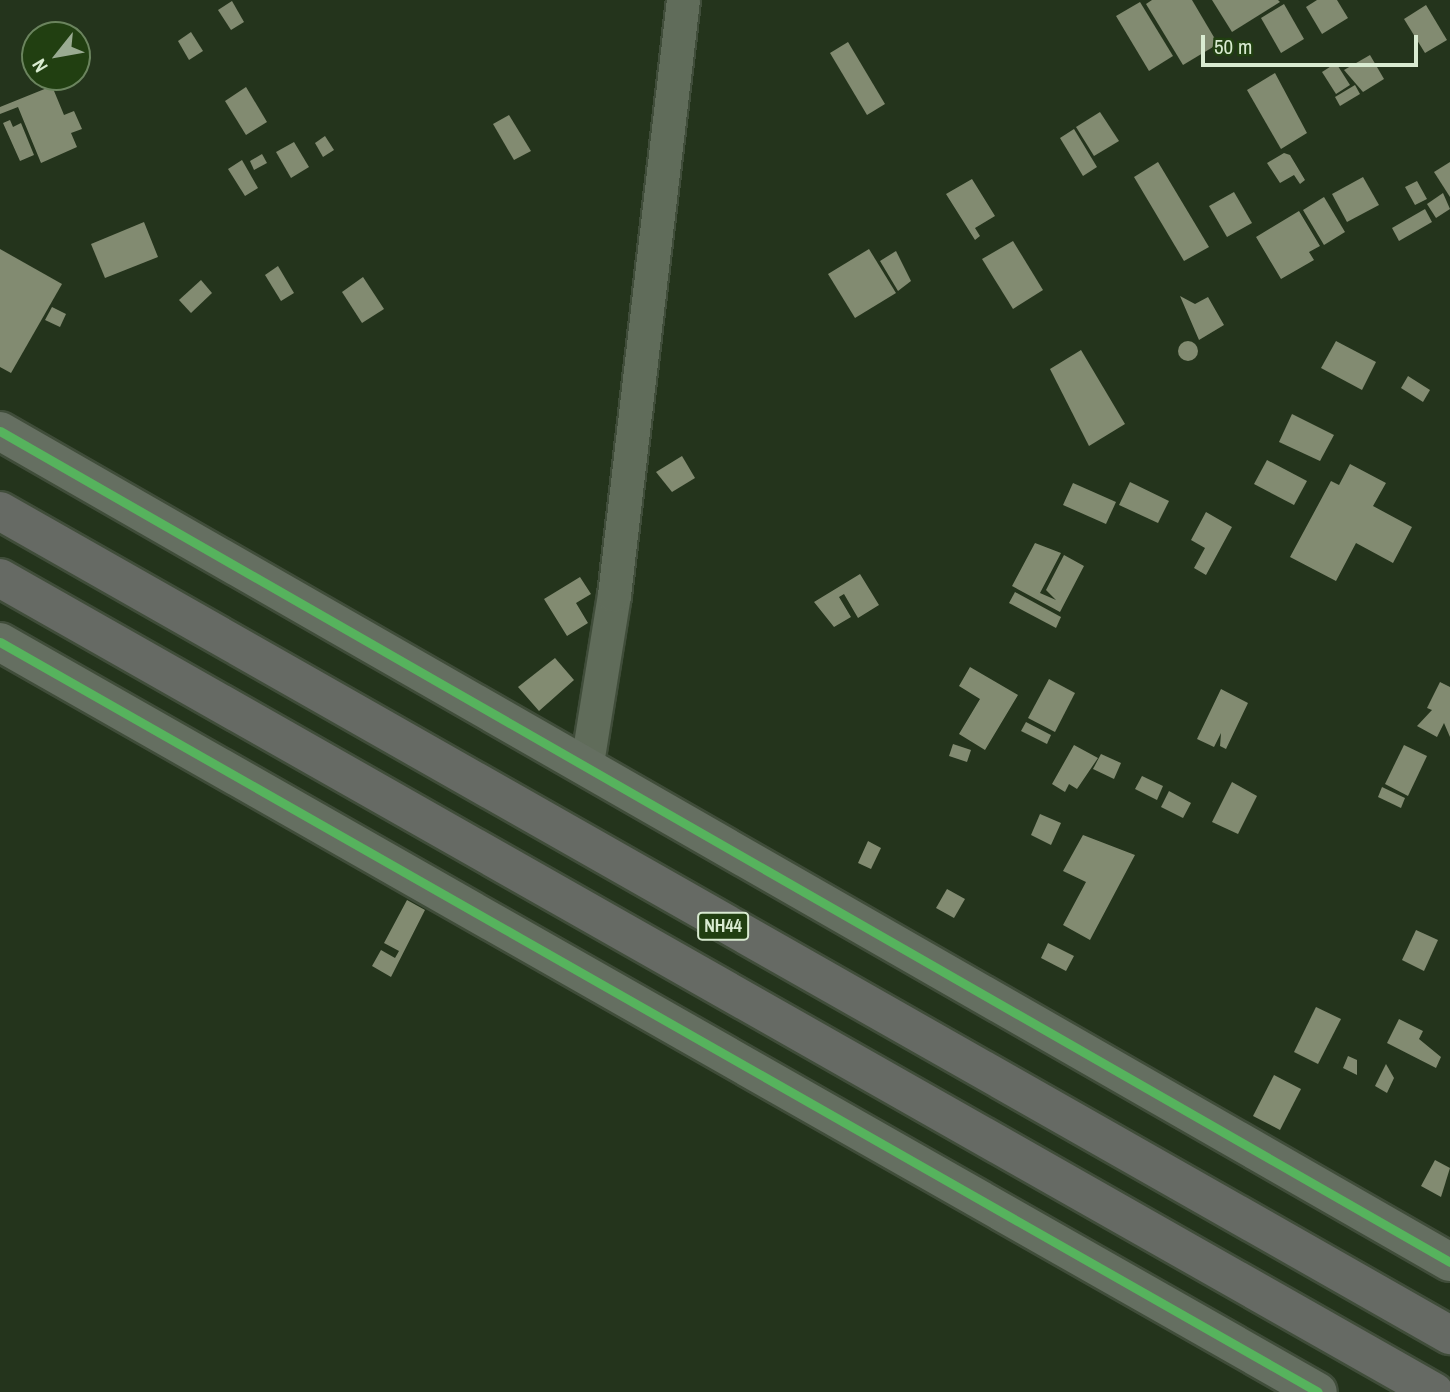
<!DOCTYPE html>
<style>
body{margin:0}
#map{position:relative;width:1450px;height:1392px;overflow:hidden;background:#24341c;font-family:"Archivo Narrow",sans-serif}
div>[style]{position:absolute}
.building>*{inset:0;background:#828b71}
.round{border-radius:50%}
.roads{filter:drop-shadow(2px 0 #404d3a) drop-shadow(-2px 0 #404d3a) drop-shadow(0 2px #404d3a) drop-shadow(0 -2px #404d3a)}
.street>*{height:33px;margin:-16.5px;padding:0 16.5px;transform-origin:16.5px;border-radius:16.5px;background:#606c5a}
.secondary>*{height:38px;margin:-19px;padding:0 19px;transform-origin:19px;border-radius:19px;background:#656f61}
.highway>*{height:38px;margin:-19px;padding:0 19px;transform-origin:19px;border-radius:19px;background:#666a64}
.cycleway>*{height:9px;margin:-4.5px;padding:0 4.5px;transform-origin:4.5px;border-radius:4.5px;background:#56b35d}
span{translate:-50% -50%;white-space:nowrap;text-align:center;line-height:1.15;-webkit-text-stroke:7px #213f11;paint-order:stroke}
.shield-label span{padding:2px 5px;background:#213f11;border:2px solid;border-radius:5px;-webkit-text-stroke-width:0}
.shield-label{font-size:18px;color:#d9ebd1;font-weight:700}
.north{position:absolute;left:21px;top:21px;width:70px;height:70px;box-sizing:border-box;background:#213f11;border:2px solid #6b845e;border-radius:50%;rotate:239deg;font-size:19px;font-weight:700;line-height:28px;text-align:center;color:#d9ebd1}
.north::after{content:'';display:block;margin:auto;width:24px;height:32px;background:#9aab92;clip-path:polygon(50% 0,100% 100%,50% 72%,0 100%)}
.scale{position:absolute;left:1201px;top:35px;width:217px;height:32px;box-sizing:border-box;border:4px solid #d9ebd1;border-top:0;padding-left:9px;font-size:21px;line-height:24px;white-space:nowrap;color:#d9ebd1;-webkit-text-stroke:5px #213f11;paint-order:stroke}
</style>
<div id="map">
<div class="building">
<i style="clip-path:polygon(1152px 0,1192px 0,1218px 44px,1183px 65px,1146px 4px)"></i>
<i style="clip-path:polygon(1212px 0,1278px 0,1280px 2px,1232px 32px)"></i>
<i style="clip-path:polygon(1317px 0,1337px 0,1348px 18px,1322px 34px,1306px 7px)"></i>
<i style="clip-path:polygon(232px 1px,244px 22px,231px 30px,218px 10px)"></i>
<i style="clip-path:polygon(1140px 2px,1173px 56px,1149px 71px,1116px 16px)"></i>
<i style="clip-path:polygon(1284px 4px,1304px 39px,1281px 53px,1261px 18px)"></i>
<i style="clip-path:polygon(1426px 5px,1447px 40px,1425px 53px,1404px 19px)"></i>
<i style="clip-path:polygon(191px 32px,203px 51px,189px 60px,178px 41px)"></i>
<i style="clip-path:polygon(848px 42px,885px 104px,867px 115px,830px 53px)"></i>
<i style="clip-path:polygon(1370px 55px,1384px 79px,1363px 92px,1344px 70px)"></i>
<i style="clip-path:polygon(1336px 63px,1350px 85px,1336px 94px,1322px 72px)"></i>
<i style="clip-path:polygon(1275px 73px,1307px 133px,1281px 149px,1247px 90px)"></i>
<i style="clip-path:polygon(1355px 85px,1360px 94px,1340px 106px,1335px 97px)"></i>
<i style="clip-path:polygon(52px 86px,64px 115px,74px 111px,82px 129px,71px 133px,77px 147px,41px 163px,18px 107px,0 114px,0 107px)"></i>
<i style="clip-path:polygon(246px 87px,267px 122px,246px 135px,225px 101px)"></i>
<i style="clip-path:polygon(1100px 112px,1119px 141px,1094px 156px,1076px 127px)"></i>
<i style="clip-path:polygon(509px 115px,531px 151px,514px 160px,493px 124px)"></i>
<i style="clip-path:polygon(10px 120px,13px 127px,21px 123px,34px 155px,20px 161px,3px 123px)"></i>
<i style="clip-path:polygon(1074px 129px,1097px 167px,1083px 176px,1060px 138px)"></i>
<i style="clip-path:polygon(325px 136px,334px 150px,323px 157px,315px 143px)"></i>
<i style="clip-path:polygon(294px 142px,309px 167px,291px 178px,276px 152px)"></i>
<i style="clip-path:polygon(1284px 153px,1290px 155px,1305px 180px,1300px 184px,1294px 175px,1280px 183px,1267px 163px)"></i>
<i style="clip-path:polygon(262px 154px,267px 163px,254px 170px,250px 161px)"></i>
<i style="clip-path:polygon(242px 160px,258px 188px,245px 196px,228px 169px)"></i>
<i style="clip-path:polygon(1158px 162px,1209px 247px,1184px 261px,1134px 177px)"></i>
<i style="clip-path:polygon(1450px 162px,1450px 197px,1434px 172px)"></i>
<i style="clip-path:polygon(1363px 177px,1379px 205px,1347px 222px,1332px 194px)"></i>
<i style="clip-path:polygon(972px 179px,995px 216px,975px 228px,980px 236px,975px 240px,946px 194px)"></i>
<i style="clip-path:polygon(1417px 181px,1427px 199px,1415px 205px,1405px 187px)"></i>
<i style="clip-path:polygon(1234px 192px,1252px 223px,1227px 237px,1209px 206px)"></i>
<i style="clip-path:polygon(1443px 193px,1450px 209px,1436px 218px,1427px 204px)"></i>
<i style="clip-path:polygon(1324px 197px,1345px 232px,1324px 245px,1303px 210px)"></i>
<i style="clip-path:polygon(1425px 209px,1432px 222px,1399px 241px,1392px 228px)"></i>
<i style="clip-path:polygon(1299px 211px,1320px 246px,1309px 252px,1314px 260px,1281px 279px,1256px 237px)"></i>
<i style="clip-path:polygon(144px 222px,158px 257px,105px 278px,91px 244px)"></i>
<i style="clip-path:polygon(1013px 241px,1043px 290px,1013px 309px,982px 259px)"></i>
<i style="clip-path:polygon(0 249px,62px 284px,11px 373px,0 367px)"></i>
<i style="clip-path:polygon(869px 249px,896px 293px,855px 318px,828px 274px)"></i>
<i style="clip-path:polygon(896px 251px,911px 281px,898px 291px,880px 261px)"></i>
<i style="clip-path:polygon(278px 266px,294px 293px,281px 301px,265px 275px)"></i>
<i style="clip-path:polygon(363px 277px,384px 309px,362px 323px,342px 292px)"></i>
<i style="clip-path:polygon(201px 280px,212px 293px,191px 313px,179px 300px)"></i>
<i style="clip-path:polygon(1180px 296px,1195px 304px,1208px 297px,1224px 325px,1199px 340px)"></i>
<i style="clip-path:polygon(52px 307px,66px 314px,60px 327px,45px 320px)"></i>
<i class="round" style="left:1178px;top:341px;width:20px;height:20px"></i>
<i style="clip-path:polygon(1336px 341px,1376px 362px,1362px 390px,1321px 368px)"></i>
<i style="clip-path:polygon(1081px 350px,1125px 424px,1089px 446px,1050px 369px)"></i>
<i style="clip-path:polygon(1408px 376px,1430px 390px,1423px 402px,1401px 388px)"></i>
<i style="clip-path:polygon(1292px 414px,1334px 435px,1320px 461px,1279px 442px)"></i>
<i style="clip-path:polygon(682px 456px,695px 478px,672px 492px,656px 472px)"></i>
<i style="clip-path:polygon(1267px 460px,1307px 481px,1294px 505px,1254px 484px)"></i>
<i style="clip-path:polygon(1350px 464px,1386px 483px,1373px 506px,1412px 527px,1393px 563px,1356px 543px,1336px 581px,1290px 557px,1331px 481px,1339px 485px)"></i>
<i style="clip-path:polygon(1130px 482px,1169px 501px,1158px 523px,1119px 505px)"></i>
<i style="clip-path:polygon(1073px 483px,1116px 502px,1106px 524px,1063px 505px)"></i>
<i style="clip-path:polygon(1206px 512px,1232px 527px,1206px 575px,1194px 568px,1205px 548px,1191px 540px)"></i>
<i style="clip-path:polygon(1035px 543px,1061px 553px,1040px 593px,1056px 600px,1046px 590px,1064px 555px,1084px 566px,1060px 612px,1012px 586px)"></i>
<i style="clip-path:polygon(860px 574px,879px 605px,858px 618px,844px 594px,839px 597px,851px 617px,834px 627px,814px 602px)"></i>
<i style="clip-path:polygon(580px 577px,591px 594px,576px 603px,588px 623px,567px 636px,544px 599px)"></i>
<i style="clip-path:polygon(1015px 592px,1061px 617px,1056px 628px,1009px 603px)"></i>
<i style="clip-path:polygon(555px 658px,574px 680px,539px 711px,518px 687px)"></i>
<i style="clip-path:polygon(970px 667px,1018px 695px,985px 750px,959px 734px,980px 699px,959px 686px)"></i>
<i style="clip-path:polygon(1049px 679px,1075px 693px,1055px 732px,1028px 718px)"></i>
<i style="clip-path:polygon(1440px 682px,1450px 687px,1450px 737px,1444px 723px,1437px 737px,1417px 726px,1432px 710px,1427px 708px)"></i>
<i style="clip-path:polygon(1221px 689px,1248px 703px,1226px 749px,1220px 746px,1221px 733px,1214px 747px,1197px 739px)"></i>
<i style="clip-path:polygon(1026px 722px,1051px 735px,1047px 744px,1021px 731px)"></i>
<i style="clip-path:polygon(953px 744px,971px 750px,967px 762px,949px 756px)"></i>
<i style="clip-path:polygon(1074px 745px,1098px 758px,1077px 789px,1069px 784px,1065px 792px,1052px 784px)"></i>
<i style="clip-path:polygon(1404px 745px,1427px 756px,1408px 796px,1385px 784px)"></i>
<i style="clip-path:polygon(1101px 754px,1121px 763px,1114px 779px,1093px 769px)"></i>
<i style="clip-path:polygon(1142px 776px,1163px 786px,1157px 800px,1135px 789px)"></i>
<i style="clip-path:polygon(1232px 782px,1257px 796px,1238px 834px,1212px 822px)"></i>
<i style="clip-path:polygon(1382px 787px,1405px 798px,1401px 808px,1378px 797px)"></i>
<i style="clip-path:polygon(1169px 791px,1191px 803px,1183px 818px,1161px 807px)"></i>
<i style="clip-path:polygon(1040px 814px,1061px 823px,1051px 845px,1031px 835px)"></i>
<i style="clip-path:polygon(1083px 835px,1135px 855px,1090px 940px,1063px 925px,1086px 882px,1063px 871px)"></i>
<i style="clip-path:polygon(868px 841px,881px 848px,871px 869px,858px 863px)"></i>
<i style="clip-path:polygon(947px 889px,965px 899px,954px 918px,936px 908px)"></i>
<i style="clip-path:polygon(407px 900px,425px 910px,391px 977px,372px 966px,381px 950px,395px 958px,399px 951px,384px 943px)"></i>
<i style="clip-path:polygon(1416px 930px,1438px 940px,1424px 971px,1402px 960px)"></i>
<i style="clip-path:polygon(1048px 943px,1074px 956px,1066px 971px,1041px 958px)"></i>
<i style="clip-path:polygon(1316px 1007px,1341px 1019px,1318px 1064px,1294px 1052px)"></i>
<i style="clip-path:polygon(1399px 1019px,1423px 1031px,1419px 1039px,1441px 1057px,1436px 1068px,1387px 1043px)"></i>
<i style="clip-path:polygon(1348px 1056px,1357px 1060px,1357px 1075px,1343px 1068px)"></i>
<i style="clip-path:polygon(1386px 1064px,1394px 1078px,1387px 1093px,1375px 1086px)"></i>
<i style="clip-path:polygon(1274px 1075px,1301px 1089px,1280px 1130px,1253px 1116px)"></i>
<i style="clip-path:polygon(1435px 1160px,1450px 1168px,1441px 1197px,1421px 1186px)"></i>
</div>
<div class="roads">
<div class="street">
<i style="left:587px;top:763px;width:170px;rotate:-80.9deg"></i>
<i style="left:614px;top:595px;width:599px;rotate:-83.39deg"></i>
</div>
<div class="secondary">
<i style="left:0;top:431px;width:1671px;rotate:29.82deg"></i>
<i style="left:0;top:642px;width:1516px;rotate:29.64deg"></i>
</div>
<div class="highway">
<i style="left:0;top:511px;width:1668px;rotate:29.61deg"></i>
<i style="left:0;top:578px;width:1649px;rotate:29.58deg"></i>
</div>
</div>
<div class="cycleway">
<i style="left:0;top:431px;width:1671px;rotate:29.82deg"></i>
<i style="left:0;top:642px;width:1516px;rotate:29.64deg"></i>
</div>
<div class="shield-label">
<span style="left:723px;top:926px">NH44</span>
</div>
<div class="north">N</div>
<div class="scale">50 m</div>
</div>
